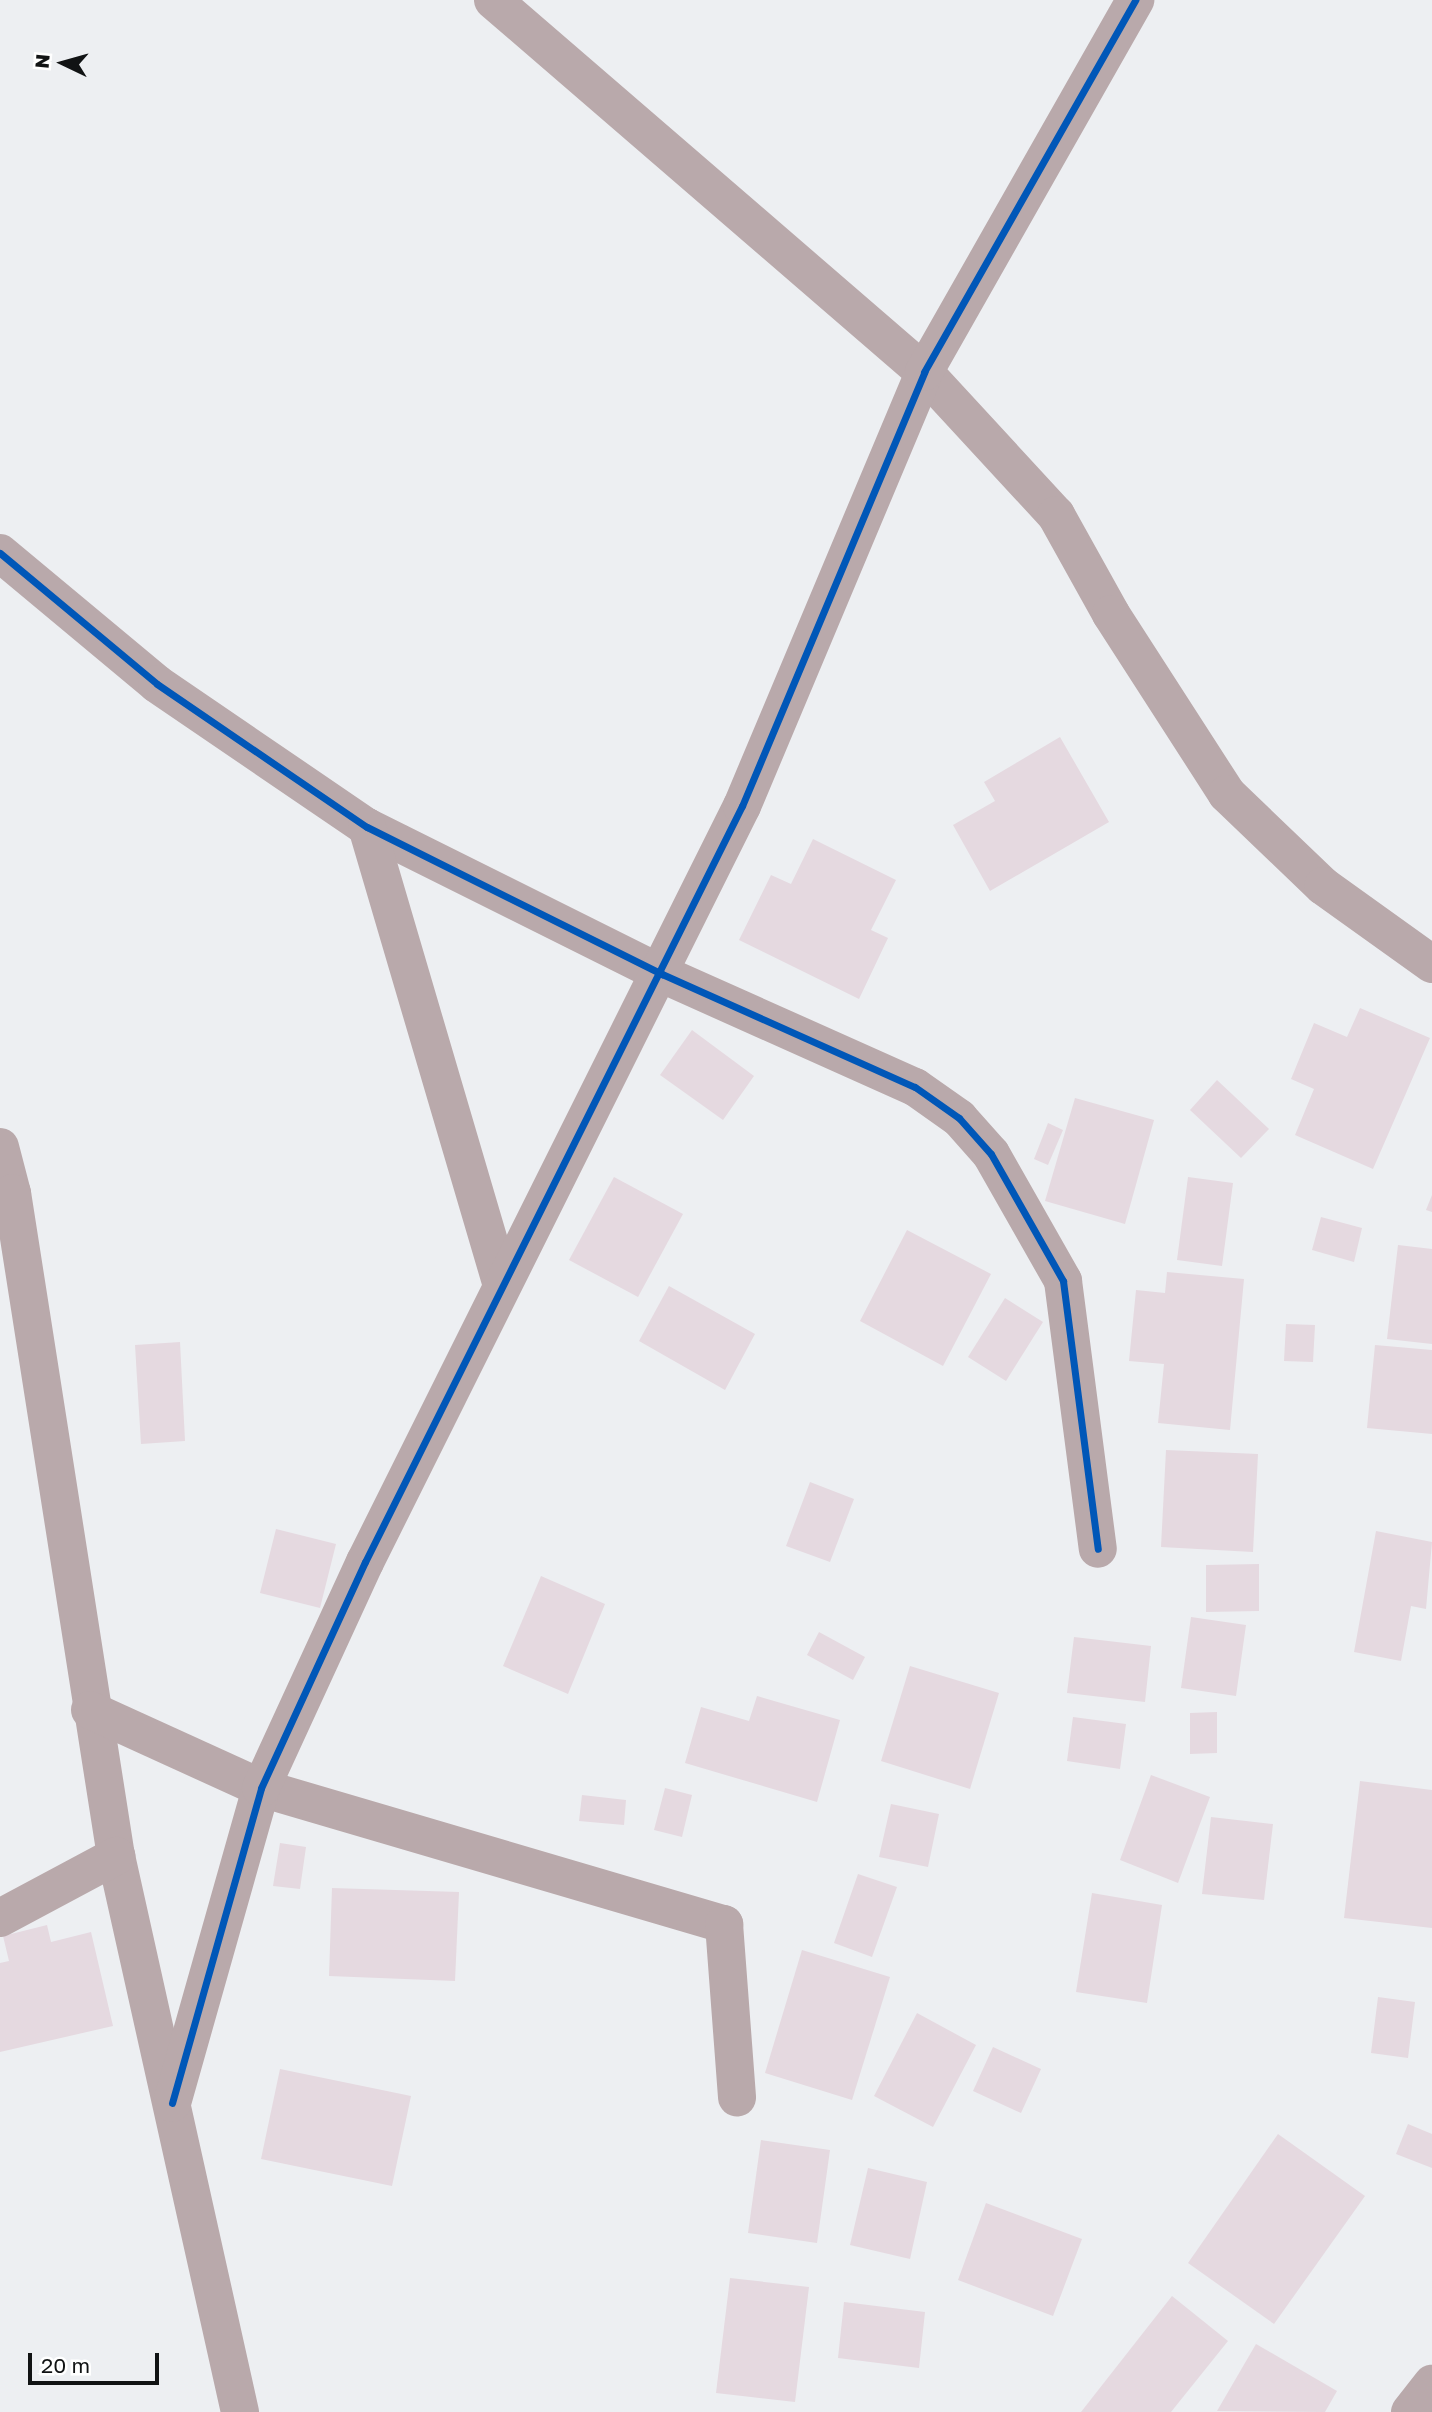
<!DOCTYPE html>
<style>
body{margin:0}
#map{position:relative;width:1432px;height:2412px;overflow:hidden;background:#edeff2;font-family:"Golos Text",sans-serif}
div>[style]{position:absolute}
.building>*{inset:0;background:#e5d9e0}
.street>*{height:38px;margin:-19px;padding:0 19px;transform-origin:19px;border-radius:19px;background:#b9a9ab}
.cycleway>*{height:7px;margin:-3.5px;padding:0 3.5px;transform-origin:3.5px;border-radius:3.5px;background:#0057b8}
span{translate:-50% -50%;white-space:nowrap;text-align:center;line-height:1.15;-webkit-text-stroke:5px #fff;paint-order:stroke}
.north{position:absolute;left:28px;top:28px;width:70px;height:70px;-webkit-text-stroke:5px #fff;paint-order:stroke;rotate:275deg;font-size:19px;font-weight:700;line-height:28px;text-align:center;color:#111314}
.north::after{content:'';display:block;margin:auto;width:24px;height:32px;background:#111314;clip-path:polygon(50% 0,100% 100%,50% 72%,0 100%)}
.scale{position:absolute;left:28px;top:2353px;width:131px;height:32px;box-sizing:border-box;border:4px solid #111314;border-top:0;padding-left:9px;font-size:21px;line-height:24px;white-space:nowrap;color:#111314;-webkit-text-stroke:5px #fff;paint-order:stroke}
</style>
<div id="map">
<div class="building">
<i style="clip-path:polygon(1060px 737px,1109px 822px,990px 891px,953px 825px,995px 801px,984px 782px)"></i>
<i style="clip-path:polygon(813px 839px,896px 880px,871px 930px,888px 938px,859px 999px,739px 940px,771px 875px,791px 884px)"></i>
<i style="clip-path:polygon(1360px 1008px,1430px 1038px,1373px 1169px,1295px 1135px,1314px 1089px,1291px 1079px,1314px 1023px,1347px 1037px)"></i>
<i style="clip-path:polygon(692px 1030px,754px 1076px,723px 1120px,660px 1075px)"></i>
<i style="clip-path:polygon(1217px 1080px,1269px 1129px,1241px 1158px,1190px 1110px)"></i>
<i style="clip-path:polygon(1075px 1098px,1154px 1120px,1125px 1224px,1045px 1201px)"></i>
<i style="clip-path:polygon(1048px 1123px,1063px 1130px,1048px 1165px,1034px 1159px)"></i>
<i style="clip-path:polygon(614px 1177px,683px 1214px,638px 1297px,569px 1260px)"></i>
<i style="clip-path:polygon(1188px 1177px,1233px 1183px,1222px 1266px,1177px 1260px)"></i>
<i style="clip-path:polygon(1432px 1195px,1432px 1212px,1426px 1210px)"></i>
<i style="clip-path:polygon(1321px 1217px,1362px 1228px,1354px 1262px,1312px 1250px)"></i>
<i style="clip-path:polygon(907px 1230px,991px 1274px,943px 1366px,860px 1321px)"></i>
<i style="clip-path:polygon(1398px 1245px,1432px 1249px,1432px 1344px,1387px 1339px)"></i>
<i style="clip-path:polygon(1167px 1272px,1244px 1279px,1230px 1430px,1158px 1423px,1164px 1364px,1129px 1361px,1136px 1290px,1165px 1293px)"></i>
<i style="clip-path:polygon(669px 1286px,755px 1334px,725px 1390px,639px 1341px)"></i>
<i style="clip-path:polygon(1005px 1298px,1043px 1322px,1006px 1381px,968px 1357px)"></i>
<i style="clip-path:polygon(1286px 1324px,1315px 1325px,1313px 1362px,1284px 1361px)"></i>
<i style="clip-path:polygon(180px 1342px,185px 1441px,141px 1444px,135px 1345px)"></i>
<i style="clip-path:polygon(1375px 1345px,1432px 1350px,1432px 1434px,1367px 1428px)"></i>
<i style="clip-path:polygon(1166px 1450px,1258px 1454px,1253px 1552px,1161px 1547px)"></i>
<i style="clip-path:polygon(810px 1482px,854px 1499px,830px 1562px,786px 1546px)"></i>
<i style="clip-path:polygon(276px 1529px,336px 1544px,320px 1608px,260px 1593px)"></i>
<i style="clip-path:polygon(1376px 1531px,1432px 1542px,1426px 1609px,1411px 1606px,1401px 1661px,1354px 1652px)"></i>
<i style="clip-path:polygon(1259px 1564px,1259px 1611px,1206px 1612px,1206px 1565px)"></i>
<i style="clip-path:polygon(541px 1576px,605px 1604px,568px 1694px,503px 1666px)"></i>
<i style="clip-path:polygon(1191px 1617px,1246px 1625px,1236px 1696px,1181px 1688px)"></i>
<i style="clip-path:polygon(819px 1632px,865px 1657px,853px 1680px,807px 1655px)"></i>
<i style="clip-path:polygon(1074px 1637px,1151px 1646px,1145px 1702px,1067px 1693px)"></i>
<i style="clip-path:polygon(910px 1666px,999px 1693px,970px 1789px,881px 1761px)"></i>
<i style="clip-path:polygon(757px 1696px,840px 1720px,817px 1802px,685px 1763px,701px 1707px,749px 1721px)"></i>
<i style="clip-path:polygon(1217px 1712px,1217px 1753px,1190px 1754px,1190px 1713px)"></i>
<i style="clip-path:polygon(1073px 1717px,1126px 1724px,1120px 1769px,1067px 1761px)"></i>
<i style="clip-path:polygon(1151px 1775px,1210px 1797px,1178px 1883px,1120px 1860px)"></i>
<i style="clip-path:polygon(1360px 1781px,1432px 1790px,1432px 1928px,1344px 1918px)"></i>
<i style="clip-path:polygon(665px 1788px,692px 1795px,682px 1837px,654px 1830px)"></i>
<i style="clip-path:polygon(582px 1795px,626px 1800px,624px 1825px,579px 1821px)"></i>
<i style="clip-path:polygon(891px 1804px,939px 1814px,928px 1867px,879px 1857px)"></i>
<i style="clip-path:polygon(1211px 1817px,1273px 1824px,1264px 1900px,1202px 1894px)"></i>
<i style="clip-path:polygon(280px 1843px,306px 1847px,300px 1889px,273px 1886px)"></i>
<i style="clip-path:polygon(858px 1874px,897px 1887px,872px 1957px,834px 1943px)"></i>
<i style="clip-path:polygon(332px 1888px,459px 1892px,455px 1981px,329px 1976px)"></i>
<i style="clip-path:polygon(1092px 1893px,1162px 1905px,1147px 2003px,1076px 1992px)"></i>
<i style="clip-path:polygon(47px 1925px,51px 1942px,91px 1932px,113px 2026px,0 2052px,0 1963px,9px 1961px,3px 1936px)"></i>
<i style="clip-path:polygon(802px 1950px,890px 1977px,852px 2100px,765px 2073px)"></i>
<i style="clip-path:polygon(1378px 1997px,1415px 2002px,1408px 2058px,1371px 2053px)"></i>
<i style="clip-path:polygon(917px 2013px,976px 2045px,933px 2127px,874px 2096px)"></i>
<i style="clip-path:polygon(993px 2047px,1041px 2069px,1021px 2113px,973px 2091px)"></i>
<i style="clip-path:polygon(280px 2069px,411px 2096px,392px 2186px,261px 2159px)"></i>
<i style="clip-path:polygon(1408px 2124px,1432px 2134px,1432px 2168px,1396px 2154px)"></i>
<i style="clip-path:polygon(1278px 2134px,1365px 2196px,1274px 2324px,1188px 2263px)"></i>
<i style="clip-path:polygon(761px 2140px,830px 2150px,817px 2243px,748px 2233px)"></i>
<i style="clip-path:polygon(868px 2168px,927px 2182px,910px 2259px,850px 2245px)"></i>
<i style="clip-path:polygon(986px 2203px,1082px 2239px,1053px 2316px,958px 2280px)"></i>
<i style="clip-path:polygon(730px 2278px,809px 2287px,795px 2402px,716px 2393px)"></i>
<i style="clip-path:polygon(1172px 2296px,1228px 2341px,1171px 2412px,1081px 2412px)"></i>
<i style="clip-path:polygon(844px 2302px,925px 2312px,919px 2368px,838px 2358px)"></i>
<i style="clip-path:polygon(1256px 2344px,1337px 2391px,1325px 2412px,1217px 2411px)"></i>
</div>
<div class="street">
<i style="left:493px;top:0;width:569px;rotate:40.8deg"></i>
<i style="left:924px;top:372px;width:195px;rotate:47.3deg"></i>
<i style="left:1056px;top:515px;width:113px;rotate:60.9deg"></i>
<i style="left:1111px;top:614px;width:214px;rotate:57.2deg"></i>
<i style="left:1227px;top:794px;width:133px;rotate:43.8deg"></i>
<i style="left:1323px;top:886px;width:134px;rotate:35.6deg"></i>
<i style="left:0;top:553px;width:204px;rotate:39.8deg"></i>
<i style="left:157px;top:684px;width:254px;rotate:34.3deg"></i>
<i style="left:367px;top:827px;width:330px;rotate:26.5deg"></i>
<i style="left:662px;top:974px;width:277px;rotate:24.1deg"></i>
<i style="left:915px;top:1087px;width:54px;rotate:35.2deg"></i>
<i style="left:959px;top:1118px;width:48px;rotate:48.4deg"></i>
<i style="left:991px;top:1154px;width:146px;rotate:60.4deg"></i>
<i style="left:1063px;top:1281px;width:270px;rotate:82.6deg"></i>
<i style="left:367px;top:827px;width:477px;rotate:73.6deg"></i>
<i style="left:0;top:1147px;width:48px;rotate:75.4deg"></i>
<i style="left:12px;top:1193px;width:671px;rotate:81.09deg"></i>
<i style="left:116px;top:1856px;width:570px;rotate:77.43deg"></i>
<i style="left:90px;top:1710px;width:188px;rotate:24.5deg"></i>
<i style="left:261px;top:1788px;width:483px;rotate:16.4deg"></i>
<i style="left:724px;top:1924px;width:174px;rotate:85.7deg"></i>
<i style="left:0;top:1918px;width:132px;rotate:-28.1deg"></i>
<i style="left:172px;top:2103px;width:327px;rotate:-74.2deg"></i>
<i style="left:261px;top:1788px;width:249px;rotate:-65.3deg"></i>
<i style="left:365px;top:1562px;width:845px;rotate:-63.5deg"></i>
<i style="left:742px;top:806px;width:471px;rotate:-67.2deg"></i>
<i style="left:924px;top:372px;width:428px;rotate:-60.4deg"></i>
<i style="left:1410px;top:2412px;width:36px;rotate:-52deg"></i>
</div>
<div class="cycleway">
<i style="left:0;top:553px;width:204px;rotate:39.8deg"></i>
<i style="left:157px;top:684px;width:254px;rotate:34.3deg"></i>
<i style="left:367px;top:827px;width:330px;rotate:26.5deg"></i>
<i style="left:662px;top:974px;width:277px;rotate:24.1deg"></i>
<i style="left:915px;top:1087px;width:54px;rotate:35.2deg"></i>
<i style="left:959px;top:1118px;width:48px;rotate:48.4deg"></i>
<i style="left:991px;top:1154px;width:146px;rotate:60.4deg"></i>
<i style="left:1063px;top:1281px;width:270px;rotate:82.6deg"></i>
<i style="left:172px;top:2103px;width:327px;rotate:-74.2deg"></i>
<i style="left:261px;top:1788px;width:249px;rotate:-65.3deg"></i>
<i style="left:365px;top:1562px;width:845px;rotate:-63.5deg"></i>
<i style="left:742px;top:806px;width:471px;rotate:-67.2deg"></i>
<i style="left:924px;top:372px;width:428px;rotate:-60.4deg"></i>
</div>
<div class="north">N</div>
<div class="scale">20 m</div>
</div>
